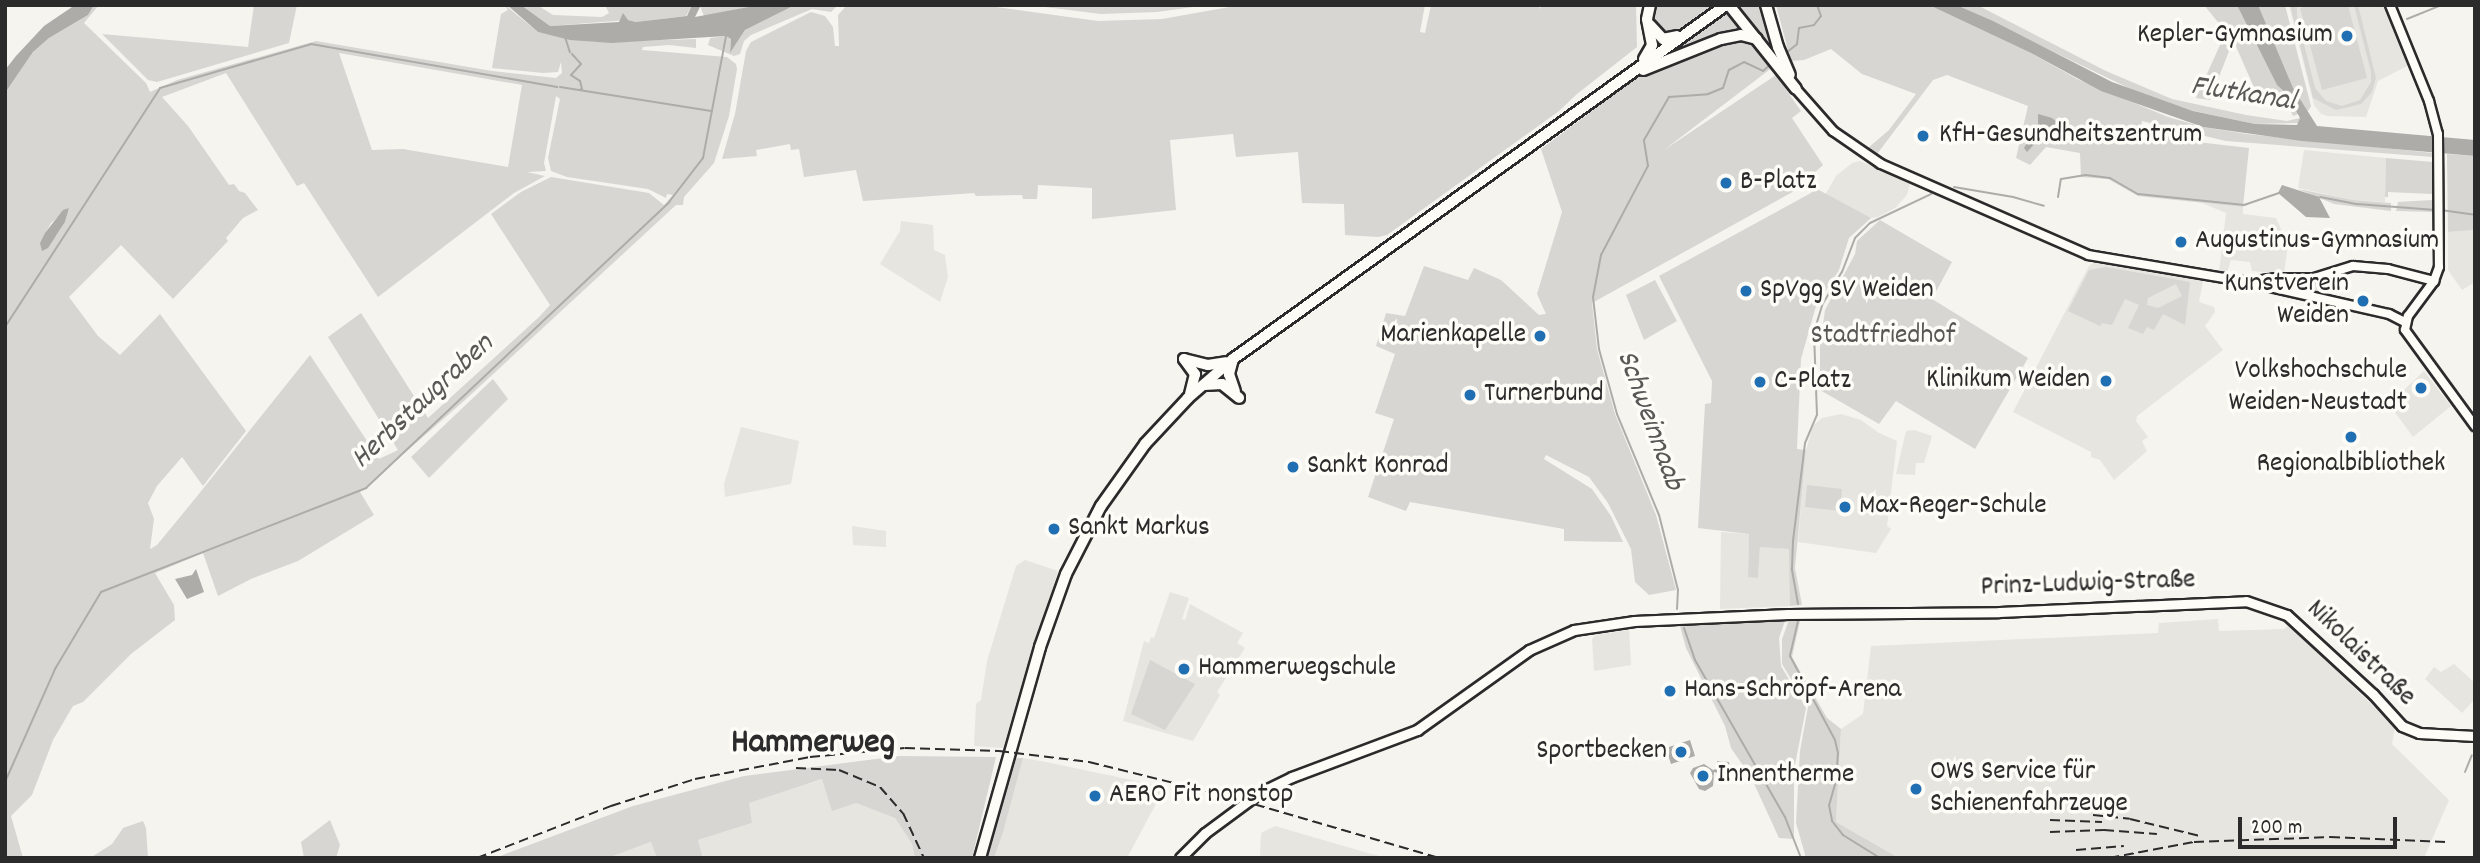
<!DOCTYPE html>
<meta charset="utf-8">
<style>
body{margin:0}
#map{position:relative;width:2480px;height:863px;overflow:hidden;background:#f5f4ef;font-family:Dekko,sans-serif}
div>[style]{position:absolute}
.built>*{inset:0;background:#e6e5e0}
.green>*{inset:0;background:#d7d6d2}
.water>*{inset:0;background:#adaca9}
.stream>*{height:2px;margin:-1px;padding:0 1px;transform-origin:1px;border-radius:1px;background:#adaca9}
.roads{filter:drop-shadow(2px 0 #2b2b2b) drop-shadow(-2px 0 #2b2b2b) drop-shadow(0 2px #2b2b2b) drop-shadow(0 -2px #2b2b2b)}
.tertiary>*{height:8px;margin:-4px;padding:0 4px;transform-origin:4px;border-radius:4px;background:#fdfcf7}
.secondary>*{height:9px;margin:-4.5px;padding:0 4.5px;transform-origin:4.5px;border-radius:4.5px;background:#fdfcf7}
.primary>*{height:10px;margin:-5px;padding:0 5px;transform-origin:5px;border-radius:5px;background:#fdfcf7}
.rail>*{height:2px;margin-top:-1px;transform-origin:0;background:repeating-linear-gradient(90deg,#2b2b2b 0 10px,transparent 0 15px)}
.dots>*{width:19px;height:19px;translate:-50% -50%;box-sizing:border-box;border:4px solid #fdfcf7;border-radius:50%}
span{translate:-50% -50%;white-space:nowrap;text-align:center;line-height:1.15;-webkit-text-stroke:7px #fdfcf7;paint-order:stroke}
.poi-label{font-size:28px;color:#2b2b2b}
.right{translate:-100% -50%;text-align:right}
.left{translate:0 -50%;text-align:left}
.park-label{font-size:28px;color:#565655}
.street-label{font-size:28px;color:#2b2b2b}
.water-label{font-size:30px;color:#585857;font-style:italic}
.district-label{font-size:35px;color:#2b2b2b;font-weight:700}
.frame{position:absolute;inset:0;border:7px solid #2b2b2b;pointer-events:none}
.scale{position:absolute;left:2238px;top:817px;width:159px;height:32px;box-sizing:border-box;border:4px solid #2b2b2b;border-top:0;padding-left:9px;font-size:21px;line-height:24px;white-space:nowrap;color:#2b2b2b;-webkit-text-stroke:5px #fdfcf7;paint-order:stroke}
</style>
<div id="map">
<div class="built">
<i style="clip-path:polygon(2289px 5px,2385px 5px,2409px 65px,2378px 81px,2366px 117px,2328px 116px,2321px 114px,2314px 105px)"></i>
<i style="clip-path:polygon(2304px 150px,2386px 158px,2385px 202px,2353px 200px,2298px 188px)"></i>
<i style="clip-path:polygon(1860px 161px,1910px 184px,1907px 195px,1895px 208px,1878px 217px,1871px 218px,1825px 195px,1836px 176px,1852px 163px)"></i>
<i style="clip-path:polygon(2202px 203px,2243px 207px,2243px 214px,2276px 218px,2288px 244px,2284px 274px,2252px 271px,2250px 262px,2231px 260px,2227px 273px,2219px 272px,2226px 213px)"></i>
<i style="clip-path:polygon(901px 221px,933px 225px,934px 250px,945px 255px,948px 277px,940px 302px,880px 264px,900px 231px)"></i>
<i style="clip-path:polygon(2475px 230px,2475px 282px,2462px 290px,2448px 270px,2448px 232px)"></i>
<i style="clip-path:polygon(2094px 263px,2203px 281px,2199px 302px,2214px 307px,2215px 312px,2205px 326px,2223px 350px,2137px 416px,2136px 421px,2148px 437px,2142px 441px,2147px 451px,2114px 480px,2100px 460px,2091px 457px,2091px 452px,2013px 412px,2089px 266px)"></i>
<i style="clip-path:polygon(2424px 371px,2451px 406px,2413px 437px,2389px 404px)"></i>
<i style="clip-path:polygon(1841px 414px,1861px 420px,1879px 433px,1897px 441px,1887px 526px,1891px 529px,1876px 553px,1798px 542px,1806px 450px,1813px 426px,1822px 418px)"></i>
<i style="clip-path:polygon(741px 427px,799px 441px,791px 484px,725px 497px,724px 484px)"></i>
<i style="clip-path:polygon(1914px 430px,1932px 436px,1924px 463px,1916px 463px,1915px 475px,1896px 474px,1906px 431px)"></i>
<i style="clip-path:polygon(852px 526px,886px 531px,886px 547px,853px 545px)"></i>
<i style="clip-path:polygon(1721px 532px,1749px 534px,1748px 577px,1758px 577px,1760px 547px,1790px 549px,1790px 606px,1720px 609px)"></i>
<i style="clip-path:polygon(1025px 560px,1058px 571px,1004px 748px,974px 746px,976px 704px,981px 700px,987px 661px,1016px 566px)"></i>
<i style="clip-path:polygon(1170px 592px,1189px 598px,1182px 619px,1185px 620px,1190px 604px,1243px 633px,1237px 643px,1245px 648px,1217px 692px,1220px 695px,1193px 741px,1123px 721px,1144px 641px,1149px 643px,1151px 637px,1154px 638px)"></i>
<i style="clip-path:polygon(2218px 619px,2219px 631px,2284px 629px,2289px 625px,2395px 727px,2392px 744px,2449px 800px,2424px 858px,1899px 858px,1836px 822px,1841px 729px,1863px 714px,1871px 646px,2158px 633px,2159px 623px)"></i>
<i style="clip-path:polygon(1629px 630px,1631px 665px,1594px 671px,1592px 639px,1596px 635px)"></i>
<i style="clip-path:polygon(2454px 664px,2475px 683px,2475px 699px,2462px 713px,2425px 679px,2434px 667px,2441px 672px)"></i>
<i style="clip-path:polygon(1023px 758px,1046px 762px,1165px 787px,1127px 858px,994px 858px)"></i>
<i style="clip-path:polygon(823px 779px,856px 803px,895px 818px,912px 844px,915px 858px,703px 858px,698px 840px,752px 823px,748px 803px)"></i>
<i style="clip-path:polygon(1275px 826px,1347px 847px,1386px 858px,1260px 858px,1261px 833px)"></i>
<i style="clip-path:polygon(652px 842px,657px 858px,608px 858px)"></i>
</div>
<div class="green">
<i style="clip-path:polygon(evenodd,94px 5px,99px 5px,84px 23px,146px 83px,150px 92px,177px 80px,316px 41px,492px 71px,556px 78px,562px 73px,561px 62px,558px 72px,543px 73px,492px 68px,501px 14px,508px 10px,505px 5px,538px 32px,553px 35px,595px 42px,696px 39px,696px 48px,669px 45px,643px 47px,642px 50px,727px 57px,736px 64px,737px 69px,729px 116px,714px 163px,684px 197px,683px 205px,676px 205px,465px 400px,360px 492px,374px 515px,298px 561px,251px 579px,218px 596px,203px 553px,155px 573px,174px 605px,175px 620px,131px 654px,83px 702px,73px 706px,53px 740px,32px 795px,11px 816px,23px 858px,5px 858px,5px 93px,33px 52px,49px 38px,88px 15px,94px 5px,339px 53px,522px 85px,508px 167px,403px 149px,372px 150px,339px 53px,94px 5px,226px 73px,297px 186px,304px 183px,378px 297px,514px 193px,545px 176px,527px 172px,546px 171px,544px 163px,556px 96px,560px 99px,548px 158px,551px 171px,567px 177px,648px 189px,666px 198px,667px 194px,673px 195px,664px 205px,649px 193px,551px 177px,521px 192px,491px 214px,550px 305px,539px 317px,428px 418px,361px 313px,328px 337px,398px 450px,379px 459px,310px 355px,194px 500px,157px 545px,150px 549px,154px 519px,148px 503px,157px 486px,182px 457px,203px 486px,246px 431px,160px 314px,120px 355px,98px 336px,69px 297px,121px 245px,173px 299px,228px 241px,226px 238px,243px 218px,258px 210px,245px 193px,239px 191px,234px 184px,229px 185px,188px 126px,162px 97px,226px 73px,94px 5px,69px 208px,65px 222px,56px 236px,40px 243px,51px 223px,69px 208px)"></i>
<i style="clip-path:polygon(254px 5px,297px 5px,289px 43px,157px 82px,148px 80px,102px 34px,248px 47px)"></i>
<i style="clip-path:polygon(521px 5px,537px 5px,553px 15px,602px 17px,609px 13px,605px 5px,692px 5px,686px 16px,637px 22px,628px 20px,550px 26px)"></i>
<i style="clip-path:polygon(759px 5px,704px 16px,700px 6px,701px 5px)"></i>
<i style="clip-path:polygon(795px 5px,838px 5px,831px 12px,812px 9px,751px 35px,744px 41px,740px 54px,734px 56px,708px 45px,710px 38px,726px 36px,731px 39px,730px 53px,745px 30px)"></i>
<i style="clip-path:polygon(847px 5px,981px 5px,1098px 21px,1162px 19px,1241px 5px,1425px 5px,1420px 32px,1425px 33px,1431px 5px,1538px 5px,1540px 9px,1541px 5px,1636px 5px,1637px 47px,1577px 94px,1559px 111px,1387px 235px,1378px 237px,1345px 235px,1344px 204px,1302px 203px,1298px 152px,1236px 157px,1233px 134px,1170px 140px,1176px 210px,1092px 219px,1092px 188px,1038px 185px,1037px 199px,1023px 199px,1022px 195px,976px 196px,974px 193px,863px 201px,856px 170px,804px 177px,799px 149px,791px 150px,790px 144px,756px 150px,757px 156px,722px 159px,735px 114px,746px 51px,751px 42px,811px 12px,825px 16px,833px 27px,835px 46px,839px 46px,838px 15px)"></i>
<i style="clip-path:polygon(1029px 5px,1133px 6px,1208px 5px,1157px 12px,1101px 14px)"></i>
<i style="clip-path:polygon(1654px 5px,1716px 5px,1676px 33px,1661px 34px,1651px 23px)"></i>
<i style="clip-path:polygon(1736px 5px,1765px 5px,1780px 60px,1755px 30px)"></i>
<i style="clip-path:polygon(1776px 5px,1929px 5px,2031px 53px,2077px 79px,2168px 117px,2203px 127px,2247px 134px,2433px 153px,2433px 157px,2226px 141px,2142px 121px,2141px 128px,2180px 140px,2249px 148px,2243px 207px,2138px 196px,2108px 179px,2081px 177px,2080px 153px,2046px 147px,2030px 165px,2016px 158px,2028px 106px,1947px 75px,1933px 80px,1877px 154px,1868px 148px,1889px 130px,1916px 94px,1862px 74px,1831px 49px,1804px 60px,1791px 61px)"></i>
<i style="clip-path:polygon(1956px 5px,1977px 5px,2106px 71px,2172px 99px,2246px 115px,2287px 121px,2300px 118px,2299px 123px,2255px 124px,2194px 111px,2139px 93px)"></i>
<i style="clip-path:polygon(2204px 5px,2285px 5px,2311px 106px,2309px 110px,2293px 116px,2284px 95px,2260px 101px,2234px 42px)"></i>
<i style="clip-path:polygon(2290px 5px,2297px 5px,2297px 16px,2315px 88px,2326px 101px,2342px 106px,2360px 100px,2371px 82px,2371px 72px,2354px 5px,2358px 5px,2376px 78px,2372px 92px,2361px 104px,2336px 110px,2313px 98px)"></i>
<i style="clip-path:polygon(2312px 5px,2348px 5px,2367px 78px,2322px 90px,2300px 8px)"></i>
<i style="clip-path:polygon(1727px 10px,1742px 30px,1657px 60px)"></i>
<i style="clip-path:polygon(2225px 34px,2231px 46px,2210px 100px,2196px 98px)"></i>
<i style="clip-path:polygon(1742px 37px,1754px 43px,1773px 67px,1664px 150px,1776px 75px,1801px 111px,1792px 118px,1823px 165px,1804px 182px,1871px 218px,1849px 238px,1839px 270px,1816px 306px,1801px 359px,1797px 449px,1806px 450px,1795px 568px,1802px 605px,1790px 606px,1789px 549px,1760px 547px,1758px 578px,1748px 577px,1749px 534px,1698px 528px,1705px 404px,1711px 403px,1712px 381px,1659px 276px,1811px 193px,1814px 189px,1807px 184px,1592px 303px,1597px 349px,1615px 414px,1656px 515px,1676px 590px,1649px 595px,1635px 582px,1631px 549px,1608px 503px,1589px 477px,1546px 455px,1544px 459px,1592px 489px,1611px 516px,1623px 542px,1564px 541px,1564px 529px,1410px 502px,1406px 511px,1368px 497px,1394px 419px,1375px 413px,1395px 354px,1376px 346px,1386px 313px,1405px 316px,1424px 266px,1468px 280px,1474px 268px,1501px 280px,1539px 315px,1546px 314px,1537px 294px,1562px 212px,1541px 149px,1636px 78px,1699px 49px)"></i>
<i style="clip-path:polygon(2447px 154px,2475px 156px,2475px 230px,2448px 232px)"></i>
<i style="clip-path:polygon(2386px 158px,2433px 162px,2432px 194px,2388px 192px,2388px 197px,2385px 197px)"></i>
<i style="clip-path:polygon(2298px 189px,2353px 200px,2391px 203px,2391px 211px,2334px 204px)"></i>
<i style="clip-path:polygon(2432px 200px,2434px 212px,2396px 211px,2398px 202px)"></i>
<i style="clip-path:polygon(1880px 220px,1952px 262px,1932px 299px,2028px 358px,1975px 449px,1896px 401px,1879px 424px,1820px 390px,1820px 347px,1825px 310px,1855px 254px,1857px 241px)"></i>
<i style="clip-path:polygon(evenodd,2106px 267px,2190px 282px,2185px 325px,2163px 314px,2154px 330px,2147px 327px,2143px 334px,2128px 328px,2139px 305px,2125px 299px,2112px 325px,2102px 323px,2100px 326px,2068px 311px,2089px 270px,2106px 267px,2176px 284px,2182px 296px,2158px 308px,2147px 305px,2148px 298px,2176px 284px)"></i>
<i style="clip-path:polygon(1655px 280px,1677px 321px,1644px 340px,1626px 295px)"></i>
<i style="clip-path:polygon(2269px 280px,2320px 281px,2322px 289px,2317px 294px,2268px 285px)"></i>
<i style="clip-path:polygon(493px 379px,508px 399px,429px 478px,411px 457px)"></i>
<i style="clip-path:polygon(1807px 485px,1842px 489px,1840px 511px,1805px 507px)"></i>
<i style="clip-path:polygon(1789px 620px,1800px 621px,1792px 657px,1827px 718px,1841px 729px,1836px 822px,1899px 858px,1806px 858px,1796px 823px,1800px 751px,1808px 707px,1782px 664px,1782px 639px)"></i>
<i style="clip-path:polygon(1785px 621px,1779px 638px,1781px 666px,1806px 708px,1794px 770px,1794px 839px,1779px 838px,1751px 777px,1731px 748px,1725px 726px,1686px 648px,1680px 626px)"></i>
<i style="clip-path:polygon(1150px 660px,1195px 684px,1165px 730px,1131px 714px)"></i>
<i style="clip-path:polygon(899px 756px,996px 757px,972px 858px,915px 858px,912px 844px,895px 818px,856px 803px,832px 811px,822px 779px,749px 803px,752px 823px,698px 840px,703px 858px,657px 858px,651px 842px,608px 858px,495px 858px,633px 806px,744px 776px)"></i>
<i style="clip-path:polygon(1015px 758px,1023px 758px,1003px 832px,994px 858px,985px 858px)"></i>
<i style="clip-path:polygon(330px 820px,340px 845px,336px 858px,304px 858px,301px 842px)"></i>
<i style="clip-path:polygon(143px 821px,146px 828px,148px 858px,90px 858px,112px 844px,123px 828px)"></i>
</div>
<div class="water">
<i style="clip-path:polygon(75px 5px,94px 5px,88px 15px,49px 38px,33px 52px,5px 93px,5px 70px,16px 56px,44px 26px)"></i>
<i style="clip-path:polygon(507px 5px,521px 5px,550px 26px,619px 22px,623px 13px,628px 20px,636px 22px,687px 16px,692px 5px,701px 5px,695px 17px,759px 5px,795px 5px,745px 30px,730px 53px,731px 39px,726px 36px,611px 43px,570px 40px,538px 32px)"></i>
<i style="clip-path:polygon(1929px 5px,1956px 5px,1993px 21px,2112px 82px,2193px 111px,2255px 124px,2297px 125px,2300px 118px,2287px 94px,2277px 85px,2237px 5px,2258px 5px,2293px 88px,2317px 126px,2475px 140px,2475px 156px,2302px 141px,2203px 127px,2101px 91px,2031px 53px)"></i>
<i style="clip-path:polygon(2038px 114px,2052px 118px,2057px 122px,2058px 128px,2043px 135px,2027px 152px,2024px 148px,2038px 124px)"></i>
<i style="clip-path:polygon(2282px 185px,2319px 197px,2330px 218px,2306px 217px,2278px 193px)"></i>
<i style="clip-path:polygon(69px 208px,65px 222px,48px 248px,42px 251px,40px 243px,45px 233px,63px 210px)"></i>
<i style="clip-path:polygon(196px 569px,204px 592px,187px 599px,175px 579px,192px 575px)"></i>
<i style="clip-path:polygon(1690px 740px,1695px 756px,1671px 764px,1666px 748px)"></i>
<i style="clip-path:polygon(1717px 761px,1729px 762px,1730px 769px,1720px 764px,1725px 775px,1714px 772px,1713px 786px,1705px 791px,1699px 789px,1690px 773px,1693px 768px,1704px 764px,1713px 770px,1719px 768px)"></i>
</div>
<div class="stream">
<i style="left:2407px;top:19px;width:37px;rotate:-22deg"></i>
<i style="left:565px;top:37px;width:16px;rotate:72deg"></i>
<i style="left:1786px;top:53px;width:14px;rotate:-39deg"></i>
<i style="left:1797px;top:44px;width:16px;rotate:-83deg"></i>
<i style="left:1799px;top:28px;width:15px;rotate:-11deg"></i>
<i style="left:1814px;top:25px;width:11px;rotate:-52deg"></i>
<i style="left:1821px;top:16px;width:12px;rotate:-110deg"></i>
<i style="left:572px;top:54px;width:13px;rotate:48deg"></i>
<i style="left:581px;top:64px;width:15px;rotate:132deg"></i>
<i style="left:571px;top:75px;width:11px;rotate:34deg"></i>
<i style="left:580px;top:81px;width:8px;rotate:76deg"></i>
<i style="left:582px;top:89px;width:3px;rotate:162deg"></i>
<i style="left:560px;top:87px;width:153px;rotate:9deg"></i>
<i style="left:1954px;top:187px;width:60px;rotate:9.6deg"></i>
<i style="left:2013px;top:197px;width:32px;rotate:16deg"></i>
<i style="left:2058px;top:197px;width:18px;rotate:-81deg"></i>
<i style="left:2061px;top:179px;width:25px;rotate:-9deg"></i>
<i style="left:2086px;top:175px;width:24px;rotate:7deg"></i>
<i style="left:2110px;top:178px;width:32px;rotate:30deg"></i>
<i style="left:2138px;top:194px;width:107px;rotate:5.9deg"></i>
<i style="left:2244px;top:205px;width:37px;rotate:-19deg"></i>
<i style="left:2320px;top:197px;width:38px;rotate:11deg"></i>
<i style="left:2357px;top:204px;width:79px;rotate:4.3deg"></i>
<i style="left:2441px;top:210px;width:34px;rotate:8deg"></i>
<i style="left:5px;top:327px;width:285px;rotate:-57deg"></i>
<i style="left:160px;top:88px;width:157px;rotate:-16.2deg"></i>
<i style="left:311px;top:44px;width:250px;rotate:9.9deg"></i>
<i style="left:1798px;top:604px;width:36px;rotate:-100deg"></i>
<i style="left:1792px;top:569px;width:28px;rotate:-88deg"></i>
<i style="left:1793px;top:541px;width:99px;rotate:-83deg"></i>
<i style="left:1805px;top:443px;width:30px;rotate:-67deg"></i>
<i style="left:1817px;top:415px;width:83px;rotate:-92.1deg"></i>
<i style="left:1814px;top:332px;width:28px;rotate:-73deg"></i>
<i style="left:1822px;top:305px;width:39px;rotate:-59deg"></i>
<i style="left:1842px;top:272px;width:36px;rotate:-69deg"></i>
<i style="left:1855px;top:238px;width:21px;rotate:-45deg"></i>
<i style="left:1870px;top:223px;width:68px;rotate:-25.4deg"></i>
<i style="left:1677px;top:609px;width:19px;rotate:-87deg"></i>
<i style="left:1678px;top:590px;width:77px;rotate:-104.2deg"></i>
<i style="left:1659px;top:515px;width:109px;rotate:-112.6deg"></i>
<i style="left:1617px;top:414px;width:67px;rotate:-105.5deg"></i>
<i style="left:1599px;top:349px;width:52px;rotate:-96.6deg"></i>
<i style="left:1593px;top:297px;width:43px;rotate:-79.2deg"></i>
<i style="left:1601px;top:255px;width:101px;rotate:-62.2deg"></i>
<i style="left:1648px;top:166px;width:26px;rotate:-99deg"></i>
<i style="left:1644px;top:140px;width:50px;rotate:-59.8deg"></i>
<i style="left:1669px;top:97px;width:39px;rotate:-4deg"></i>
<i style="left:1708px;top:94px;width:16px;rotate:-22deg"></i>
<i style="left:1723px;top:88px;width:19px;rotate:-72deg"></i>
<i style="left:1729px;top:70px;width:17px;rotate:-28deg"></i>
<i style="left:1744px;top:62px;width:21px;rotate:25deg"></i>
<i style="left:1763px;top:71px;width:9px;rotate:-41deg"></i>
<i style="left:1798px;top:621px;width:36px;rotate:103deg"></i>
<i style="left:1790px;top:656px;width:95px;rotate:61.8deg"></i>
<i style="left:1835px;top:740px;width:13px;rotate:77deg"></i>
<i style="left:1838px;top:753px;width:28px;rotate:94deg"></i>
<i style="left:1836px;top:781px;width:25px;rotate:106deg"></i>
<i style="left:1829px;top:805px;width:16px;rotate:79deg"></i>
<i style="left:1832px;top:821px;width:18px;rotate:52deg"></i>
<i style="left:1843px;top:835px;width:44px;rotate:31.9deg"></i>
<i style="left:1684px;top:628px;width:34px;rotate:71deg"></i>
<i style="left:1695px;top:660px;width:181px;rotate:60.2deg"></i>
<i style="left:1785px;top:817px;width:44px;rotate:68.7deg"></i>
<i style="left:2465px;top:772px;width:18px;rotate:-68deg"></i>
<i style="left:5px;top:782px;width:124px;rotate:-66.1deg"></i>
<i style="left:55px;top:669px;width:90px;rotate:-59.1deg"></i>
<i style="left:101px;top:592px;width:285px;rotate:-21.4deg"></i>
<i style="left:366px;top:488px;width:417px;rotate:-43.3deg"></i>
<i style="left:669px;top:202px;width:56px;rotate:-52.3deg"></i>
<i style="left:703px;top:158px;width:124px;rotate:-79.3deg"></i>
</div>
<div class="roads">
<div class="tertiary">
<i style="left:2390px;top:5px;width:104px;rotate:67.9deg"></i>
<i style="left:2429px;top:101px;width:34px;rotate:75deg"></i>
<i style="left:2438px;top:134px;width:133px;rotate:89.6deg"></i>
<i style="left:2439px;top:267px;width:15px;rotate:110deg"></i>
<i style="left:2434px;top:281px;width:44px;rotate:126.6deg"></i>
<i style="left:2408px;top:316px;width:14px;rotate:102deg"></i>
<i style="left:2405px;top:330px;width:119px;rotate:53.9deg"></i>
<i style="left:1796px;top:89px;width:56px;rotate:48.6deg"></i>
<i style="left:1833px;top:131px;width:58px;rotate:34.5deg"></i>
<i style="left:1881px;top:164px;width:226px;rotate:23.7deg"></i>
<i style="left:2088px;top:255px;width:162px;rotate:9.6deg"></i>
<i style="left:2248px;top:282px;width:27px;rotate:-8deg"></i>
<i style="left:2275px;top:278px;width:39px"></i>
<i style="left:2314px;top:278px;width:41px;rotate:-17.1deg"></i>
<i style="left:2353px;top:266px;width:35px;rotate:5deg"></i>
<i style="left:2388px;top:269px;width:48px;rotate:14.6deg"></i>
<i style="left:2248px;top:282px;width:145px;rotate:12.8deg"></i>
<i style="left:2389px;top:314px;width:18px;rotate:27deg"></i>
</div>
<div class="secondary">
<i style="left:1180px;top:858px;width:35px;rotate:-45deg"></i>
<i style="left:1205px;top:833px;width:67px;rotate:-36.5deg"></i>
<i style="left:1259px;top:793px;width:37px;rotate:-26deg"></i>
<i style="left:1292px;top:777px;width:134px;rotate:-20.6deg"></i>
<i style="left:1417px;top:730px;width:138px;rotate:-35.5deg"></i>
<i style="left:1529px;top:650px;width:49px;rotate:-24deg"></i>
<i style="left:1574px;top:630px;width:61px;rotate:-8.5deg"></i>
<i style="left:1634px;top:621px;width:154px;rotate:-2.6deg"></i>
<i style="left:1788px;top:614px;width:211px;rotate:-0.5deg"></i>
<i style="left:1999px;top:612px;width:247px;rotate:-2.5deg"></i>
<i style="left:2246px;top:601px;width:43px;rotate:18.9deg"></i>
<i style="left:2287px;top:615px;width:117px;rotate:42.6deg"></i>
<i style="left:2373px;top:694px;width:43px;rotate:47.8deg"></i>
<i style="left:2402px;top:726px;width:18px;rotate:22deg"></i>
<i style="left:2419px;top:733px;width:56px;rotate:3.1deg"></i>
</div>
<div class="primary">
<i style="left:1729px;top:5px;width:107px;rotate:51.4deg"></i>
<i style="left:1766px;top:5px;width:44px;rotate:74.1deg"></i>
<i style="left:1778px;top:47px;width:30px;rotate:67deg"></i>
<i style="left:1650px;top:25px;width:19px;rotate:47deg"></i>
<i style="left:1663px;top:39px;width:14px;rotate:-12deg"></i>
<i style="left:1644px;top:59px;width:16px;rotate:-60deg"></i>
<i style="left:1652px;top:45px;width:26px;rotate:-101deg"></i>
<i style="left:1647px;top:19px;width:14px;rotate:-78deg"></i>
<i style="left:1643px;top:70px;width:84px;rotate:-21.7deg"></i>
<i style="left:1721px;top:39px;width:20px;rotate:-11deg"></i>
<i style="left:1741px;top:35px;width:16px;rotate:14deg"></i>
<i style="left:1184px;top:359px;width:25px;rotate:14deg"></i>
<i style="left:1208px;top:365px;width:18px;rotate:-9deg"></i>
<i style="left:1184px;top:359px;width:19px;rotate:54deg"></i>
<i style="left:1195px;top:374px;width:21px;rotate:104deg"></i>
<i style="left:1233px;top:359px;width:16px;rotate:105deg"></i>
<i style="left:1229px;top:374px;width:18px;rotate:71deg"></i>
<i style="left:1204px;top:385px;width:18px;rotate:-3deg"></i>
<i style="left:1222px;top:384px;width:22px;rotate:39deg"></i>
<i style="left:980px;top:858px;width:219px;rotate:-74.1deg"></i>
<i style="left:1040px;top:647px;width:77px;rotate:-70.4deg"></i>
<i style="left:1066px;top:574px;width:76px;rotate:-62.8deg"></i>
<i style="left:1101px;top:506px;width:76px;rotate:-54.6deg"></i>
<i style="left:1145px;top:444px;width:63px;rotate:-46.9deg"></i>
<i style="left:1188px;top:398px;width:60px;rotate:-40.9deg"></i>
<i style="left:1233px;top:359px;width:607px;rotate:-35.68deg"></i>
</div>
</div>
<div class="rail">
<i style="left:796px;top:768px;width:43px;rotate:2.7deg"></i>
<i style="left:839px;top:770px;width:44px;rotate:22.5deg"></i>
<i style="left:880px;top:787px;width:35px;rotate:49deg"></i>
<i style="left:903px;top:813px;width:50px;rotate:65deg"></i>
<i style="left:2093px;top:815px;width:37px;rotate:6deg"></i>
<i style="left:2130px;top:819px;width:72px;rotate:13.7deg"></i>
<i style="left:2050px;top:820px;width:52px;rotate:2.2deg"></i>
<i style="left:2050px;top:832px;width:54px;rotate:-2.1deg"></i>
<i style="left:2104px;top:830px;width:53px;rotate:4.3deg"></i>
<i style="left:2076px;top:850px;width:48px;rotate:-4.8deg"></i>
<i style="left:477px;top:858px;width:144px;rotate:-21.2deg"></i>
<i style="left:611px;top:806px;width:88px;rotate:-17.8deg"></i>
<i style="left:695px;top:779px;width:117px;rotate:-10.8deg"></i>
<i style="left:810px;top:757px;width:95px;rotate:-5.4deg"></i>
<i style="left:905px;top:748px;width:94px;rotate:1.8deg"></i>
<i style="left:999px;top:751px;width:91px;rotate:7deg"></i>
<i style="left:1089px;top:762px;width:141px;rotate:13.9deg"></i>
<i style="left:1226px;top:796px;width:222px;rotate:16.2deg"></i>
<i style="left:2109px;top:858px;width:86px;rotate:-10.7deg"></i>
<i style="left:2194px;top:842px;width:136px;rotate:-2.1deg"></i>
<i style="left:2330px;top:837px;width:116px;rotate:2.5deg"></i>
</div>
<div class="dots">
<i style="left:2347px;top:36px;background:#1f6fb2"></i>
<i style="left:1923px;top:136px;background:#1f6fb2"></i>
<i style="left:1726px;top:183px;background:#1f6fb2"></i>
<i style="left:2181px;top:242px;background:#1f6fb2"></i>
<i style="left:1746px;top:291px;background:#1f6fb2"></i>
<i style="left:2363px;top:301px;background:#1f6fb2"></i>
<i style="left:1540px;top:336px;background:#1f6fb2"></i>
<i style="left:2106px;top:381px;background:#1f6fb2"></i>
<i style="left:1760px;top:382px;background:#1f6fb2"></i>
<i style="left:2421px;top:388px;background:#1f6fb2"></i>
<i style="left:1470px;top:395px;background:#1f6fb2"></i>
<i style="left:2351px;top:437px;background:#1f6fb2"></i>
<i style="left:1293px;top:467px;background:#1f6fb2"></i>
<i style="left:1845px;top:507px;background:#1f6fb2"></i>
<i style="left:1054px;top:529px;background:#1f6fb2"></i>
<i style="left:1184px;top:669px;background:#1f6fb2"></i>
<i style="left:1670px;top:691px;background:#1f6fb2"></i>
<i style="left:1681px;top:752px;background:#1f6fb2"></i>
<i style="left:1703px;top:776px;background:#1f6fb2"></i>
<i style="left:1916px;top:789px;background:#1f6fb2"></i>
<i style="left:1095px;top:796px;background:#1f6fb2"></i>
</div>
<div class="poi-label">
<span class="right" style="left:2333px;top:36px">Kepler-Gymnasium</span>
<span class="left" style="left:1939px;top:136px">KfH-Gesundheitszentrum</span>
<span class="left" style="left:1740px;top:183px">B-Platz</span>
<span class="left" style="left:2195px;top:242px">Augustinus-Gymnasium</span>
<span class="right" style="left:2349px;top:301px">Kunstverein<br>Weiden</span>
<span class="left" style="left:1760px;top:291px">SpVgg SV Weiden</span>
<span class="right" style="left:1526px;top:336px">Marienkapelle</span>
<span class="right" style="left:2407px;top:388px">Volkshochschule<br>Weiden-Neustadt</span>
<span class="right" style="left:2090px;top:381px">Klinikum Weiden</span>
<span class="left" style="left:1774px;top:382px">C-Platz</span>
<span class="left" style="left:1484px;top:395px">Turnerbund</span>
<span style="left:2351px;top:465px">Regionalbibliothek</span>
<span class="left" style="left:1307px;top:467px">Sankt Konrad</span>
<span class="left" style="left:1859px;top:507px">Max-Reger-Schule</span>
<span class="left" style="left:1068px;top:529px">Sankt Markus</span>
<span class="left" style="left:1198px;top:669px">Hammerwegschule</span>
<span class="left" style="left:1684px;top:691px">Hans-Schröpf-Arena</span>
<span class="right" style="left:1667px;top:752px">Sportbecken</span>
<span class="left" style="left:1930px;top:789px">OWS Service für<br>Schienenfahrzeuge</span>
<span class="left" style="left:1717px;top:776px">Innentherme</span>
<span class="left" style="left:1109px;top:796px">AERO Fit nonstop</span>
</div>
<div class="park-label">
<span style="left:1883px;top:337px">Stadtfriedhof</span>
</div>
<div class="street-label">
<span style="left:2088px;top:585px;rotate:-2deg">Prinz-Ludwig-Straße</span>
<span style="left:2360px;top:654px;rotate:44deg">Nikolaistraße</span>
</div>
<div class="water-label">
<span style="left:2243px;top:96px;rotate:9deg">Flutkanal</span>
<span style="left:424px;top:403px;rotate:-43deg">Herbstaugraben</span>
<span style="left:1648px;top:421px;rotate:70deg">Schweinnaab</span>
</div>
<div class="district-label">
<span style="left:813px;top:744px">Hammerweg</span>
</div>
<div class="frame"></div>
<div class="scale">200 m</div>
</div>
